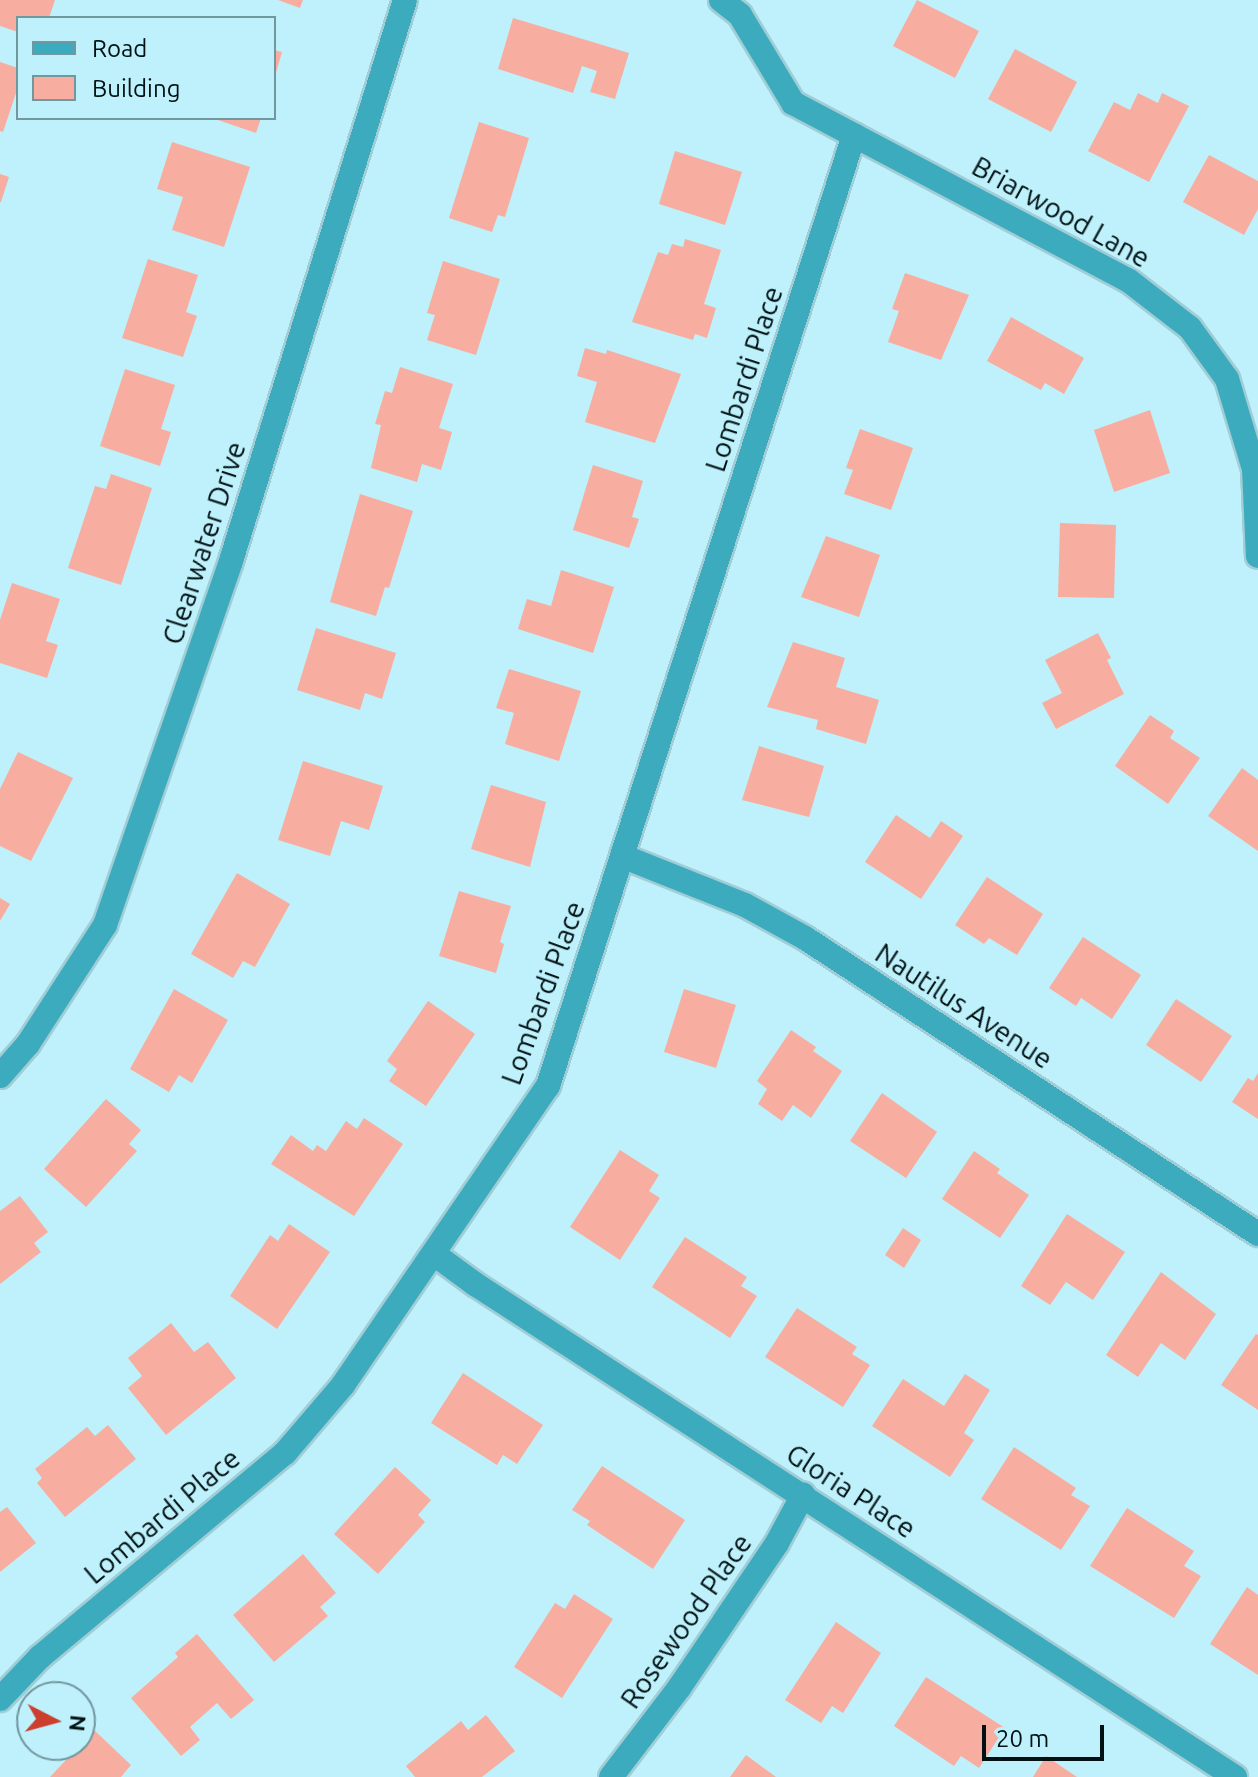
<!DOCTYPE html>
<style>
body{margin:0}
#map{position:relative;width:1258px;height:1777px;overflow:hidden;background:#bef1fb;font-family:Ubuntu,sans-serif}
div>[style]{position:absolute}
.building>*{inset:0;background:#f7aea0}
.roads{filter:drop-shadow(2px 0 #a0cdd6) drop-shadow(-2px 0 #a0cdd6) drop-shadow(0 2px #a0cdd6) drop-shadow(0 -2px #a0cdd6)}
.minor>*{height:24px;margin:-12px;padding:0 12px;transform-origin:12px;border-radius:12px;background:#3babbd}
span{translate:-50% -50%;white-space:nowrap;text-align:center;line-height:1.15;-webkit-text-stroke:6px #bef1fb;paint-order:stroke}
.street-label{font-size:28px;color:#011114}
.legend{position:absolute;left:16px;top:16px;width:260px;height:104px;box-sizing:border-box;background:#bef1fb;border:2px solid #72979f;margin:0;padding:10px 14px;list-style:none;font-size:24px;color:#011114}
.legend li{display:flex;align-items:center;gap:16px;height:40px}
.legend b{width:40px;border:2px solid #72979f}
.north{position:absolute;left:16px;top:1681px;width:80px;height:80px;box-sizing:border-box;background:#bef1fb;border:2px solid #72979f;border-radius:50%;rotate:96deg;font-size:22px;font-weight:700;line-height:32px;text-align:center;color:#011114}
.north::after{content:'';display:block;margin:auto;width:28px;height:36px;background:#cc3f2e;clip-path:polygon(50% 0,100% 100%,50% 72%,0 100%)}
.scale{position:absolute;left:982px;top:1725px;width:122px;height:36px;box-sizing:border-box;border:4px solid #011114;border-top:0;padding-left:10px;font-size:24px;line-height:28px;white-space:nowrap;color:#011114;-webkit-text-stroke:6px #bef1fb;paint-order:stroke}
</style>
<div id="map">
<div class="building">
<i style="clip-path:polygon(0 0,55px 0,49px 18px,18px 18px,18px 32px,0 26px)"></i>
<i style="clip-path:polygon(278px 0,303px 0,300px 8px)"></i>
<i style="clip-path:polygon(917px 0,979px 31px,955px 78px,893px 46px)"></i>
<i style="clip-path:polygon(513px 18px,629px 53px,615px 99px,590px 92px,597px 71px,582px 66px,573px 93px,498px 69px)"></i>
<i style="clip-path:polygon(1015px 49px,1077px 82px,1051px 132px,988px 99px)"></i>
<i style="clip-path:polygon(274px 50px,282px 52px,275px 76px,274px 76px)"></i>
<i style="clip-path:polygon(0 62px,18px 68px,18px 87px,3px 132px,0 131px)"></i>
<i style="clip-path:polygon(1138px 93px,1158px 103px,1162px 93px,1189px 106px,1149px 182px,1088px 151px,1114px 102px,1130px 110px)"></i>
<i style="clip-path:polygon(212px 118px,261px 118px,256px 133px)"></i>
<i style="clip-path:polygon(479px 122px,529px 138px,505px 217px,498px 215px,492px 232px,449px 218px)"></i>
<i style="clip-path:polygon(172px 142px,250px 167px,224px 247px,172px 230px,183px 197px,157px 189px)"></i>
<i style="clip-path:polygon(675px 151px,742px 172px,725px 225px,659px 204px)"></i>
<i style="clip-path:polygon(1209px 155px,1258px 181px,1258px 209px,1244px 235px,1183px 202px)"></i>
<i style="clip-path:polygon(0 174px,9px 177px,1px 202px,0 202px)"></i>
<i style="clip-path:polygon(685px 239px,721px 250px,704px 304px,716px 308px,707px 338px,695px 334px,693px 340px,632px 322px,658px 252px,668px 255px,672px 244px,683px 247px)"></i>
<i style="clip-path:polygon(148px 259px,198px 275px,186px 312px,197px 316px,183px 357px,122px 338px)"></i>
<i style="clip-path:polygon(443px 261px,500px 279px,476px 355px,427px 340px,435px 315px,427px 313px)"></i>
<i style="clip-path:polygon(905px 273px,969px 295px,941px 360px,888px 342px,899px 311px,892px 309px)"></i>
<i style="clip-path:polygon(1011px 317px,1084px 358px,1064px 394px,1045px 383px,1041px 390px,987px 361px)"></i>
<i style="clip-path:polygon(585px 348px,606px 354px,607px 350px,681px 374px,655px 443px,585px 422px,597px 382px,577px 376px)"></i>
<i style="clip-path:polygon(400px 367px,453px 384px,439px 428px,452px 432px,441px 470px,422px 464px,417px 482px,371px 468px,381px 425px,375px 424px,385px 391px,392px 393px)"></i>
<i style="clip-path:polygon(125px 369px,175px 385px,161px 429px,171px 432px,160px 466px,100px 446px)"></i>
<i style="clip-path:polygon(1150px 410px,1170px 473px,1114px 492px,1094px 430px)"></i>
<i style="clip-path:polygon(860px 429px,913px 448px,891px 510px,844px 494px,853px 470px,846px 468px)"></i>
<i style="clip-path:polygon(593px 465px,643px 481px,632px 517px,639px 519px,629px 548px,573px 530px)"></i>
<i style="clip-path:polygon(111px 474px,152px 488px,121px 585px,68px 568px,95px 486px,106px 489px)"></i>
<i style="clip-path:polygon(360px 494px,413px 511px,389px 588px,385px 587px,376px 616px,330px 602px)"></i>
<i style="clip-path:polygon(1060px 523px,1116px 525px,1114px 598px,1058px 597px)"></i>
<i style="clip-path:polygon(826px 536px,880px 555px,859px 617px,801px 597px)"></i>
<i style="clip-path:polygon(561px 570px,614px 587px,593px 653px,518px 629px,527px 599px,551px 606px)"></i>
<i style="clip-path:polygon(12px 583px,60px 599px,46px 641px,58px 645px,47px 678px,0 663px,0 620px)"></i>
<i style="clip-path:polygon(316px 628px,396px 653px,382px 699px,365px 693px,360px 710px,297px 690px)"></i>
<i style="clip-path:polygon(1098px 633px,1111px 658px,1107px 660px,1124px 694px,1056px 729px,1042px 703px,1062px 693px,1045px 660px)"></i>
<i style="clip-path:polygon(793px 642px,845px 658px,836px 687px,879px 700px,866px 744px,816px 729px,818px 720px,767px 707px)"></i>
<i style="clip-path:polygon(509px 669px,581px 691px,559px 761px,505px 744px,514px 713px,496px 708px)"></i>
<i style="clip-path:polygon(1150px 715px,1174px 731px,1170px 738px,1200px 758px,1168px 804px,1115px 766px)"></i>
<i style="clip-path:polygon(759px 746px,824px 766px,809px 817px,742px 800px)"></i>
<i style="clip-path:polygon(18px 752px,73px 778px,31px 861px,0 846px,0 789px)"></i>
<i style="clip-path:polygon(303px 761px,383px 786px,369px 830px,341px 821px,330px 856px,278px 840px)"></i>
<i style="clip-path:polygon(1242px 768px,1258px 780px,1258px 851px,1208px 816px)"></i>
<i style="clip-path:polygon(491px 785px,546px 802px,530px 867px,471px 849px)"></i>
<i style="clip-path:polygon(896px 815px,930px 838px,941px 821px,963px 836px,921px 899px,865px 862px)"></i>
<i style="clip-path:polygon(237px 873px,290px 904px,255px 967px,243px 961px,233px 978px,191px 954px)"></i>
<i style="clip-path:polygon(987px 877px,1043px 914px,1017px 955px,989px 938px,984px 944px,955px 925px)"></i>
<i style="clip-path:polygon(459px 891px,511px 906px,500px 942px,504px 944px,496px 973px,439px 956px)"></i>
<i style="clip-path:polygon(0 898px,10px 904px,0 921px)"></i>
<i style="clip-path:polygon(1083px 937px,1141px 975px,1112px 1019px,1081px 998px,1076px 1006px,1049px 988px)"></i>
<i style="clip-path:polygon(174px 989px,228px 1020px,192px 1083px,179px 1075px,169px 1092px,130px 1069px)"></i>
<i style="clip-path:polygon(684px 989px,736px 1005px,716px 1068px,664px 1052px)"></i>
<i style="clip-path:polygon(1176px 999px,1232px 1036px,1201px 1082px,1146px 1045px)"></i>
<i style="clip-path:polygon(428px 1001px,475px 1034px,426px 1106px,389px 1081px,397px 1069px,387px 1061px)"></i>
<i style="clip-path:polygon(791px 1030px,816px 1047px,813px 1051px,842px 1071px,811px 1118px,793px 1105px,782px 1121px,758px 1104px,767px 1089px,757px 1081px)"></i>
<i style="clip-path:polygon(1258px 1073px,1258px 1119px,1232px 1102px,1248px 1078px,1253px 1081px)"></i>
<i style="clip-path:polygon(882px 1093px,937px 1132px,906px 1178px,850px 1141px)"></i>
<i style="clip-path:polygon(106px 1099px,141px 1130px,129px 1144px,137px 1151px,86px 1207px,44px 1169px)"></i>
<i style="clip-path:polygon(364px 1118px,403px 1144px,354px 1216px,271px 1164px,291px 1135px,313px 1151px,317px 1145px,326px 1151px,346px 1121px,357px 1129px)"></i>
<i style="clip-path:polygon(620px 1150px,659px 1175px,649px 1191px,660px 1198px,620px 1260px,570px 1227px)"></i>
<i style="clip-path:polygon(974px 1151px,1000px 1169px,997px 1173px,1029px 1195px,1000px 1238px,942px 1199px)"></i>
<i style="clip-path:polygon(20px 1196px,48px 1232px,34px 1243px,41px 1252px,0 1284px,0 1211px)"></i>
<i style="clip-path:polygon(1067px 1214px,1125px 1252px,1093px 1300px,1066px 1282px,1050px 1305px,1021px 1286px)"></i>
<i style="clip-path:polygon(289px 1224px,330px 1252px,277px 1329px,230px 1296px,270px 1235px,278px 1241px)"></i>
<i style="clip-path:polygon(903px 1228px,921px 1240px,904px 1268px,885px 1255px)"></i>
<i style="clip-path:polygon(685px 1237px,747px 1277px,741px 1286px,757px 1296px,730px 1338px,652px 1287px)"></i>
<i style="clip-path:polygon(1161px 1272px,1216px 1314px,1185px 1360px,1161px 1343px,1138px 1377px,1106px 1355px)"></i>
<i style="clip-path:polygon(797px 1308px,857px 1347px,852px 1354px,870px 1365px,843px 1407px,765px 1357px)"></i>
<i style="clip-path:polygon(171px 1323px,194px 1352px,208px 1342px,236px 1378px,166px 1435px,128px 1388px,142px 1376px,128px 1358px)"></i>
<i style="clip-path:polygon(1256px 1334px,1258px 1335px,1258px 1410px,1221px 1385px)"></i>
<i style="clip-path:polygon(463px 1373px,543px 1425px,517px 1464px,503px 1455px,497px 1465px,431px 1423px)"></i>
<i style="clip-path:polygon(965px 1374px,990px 1390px,964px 1433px,974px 1440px,950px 1477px,872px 1426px,903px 1379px,944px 1406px)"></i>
<i style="clip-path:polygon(108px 1425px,136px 1459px,65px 1517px,37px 1483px,42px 1478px,35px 1469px,87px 1427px,95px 1436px)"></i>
<i style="clip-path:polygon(1014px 1447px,1076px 1488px,1071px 1495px,1090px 1506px,1061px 1550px,981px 1499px)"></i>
<i style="clip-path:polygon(602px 1466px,685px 1520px,653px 1569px,587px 1525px,590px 1521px,572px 1510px)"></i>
<i style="clip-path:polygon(395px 1467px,431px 1500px,418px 1515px,425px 1522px,378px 1574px,334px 1534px)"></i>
<i style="clip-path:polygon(7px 1507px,36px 1543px,0 1572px,0 1512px)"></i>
<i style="clip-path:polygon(1127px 1508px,1194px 1551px,1184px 1566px,1201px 1576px,1174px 1618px,1090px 1566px)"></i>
<i style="clip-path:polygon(303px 1554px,336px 1593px,320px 1607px,328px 1616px,274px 1662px,233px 1615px)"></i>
<i style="clip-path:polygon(1247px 1587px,1258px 1595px,1258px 1675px,1210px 1644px)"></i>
<i style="clip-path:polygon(574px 1594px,613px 1619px,562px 1698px,514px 1667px,555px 1603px,565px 1609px)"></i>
<i style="clip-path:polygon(836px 1622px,881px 1653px,843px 1713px,832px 1706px,821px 1723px,785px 1700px)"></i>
<i style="clip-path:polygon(197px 1634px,254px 1700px,231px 1719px,217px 1703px,190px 1727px,200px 1740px,181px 1756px,131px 1698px,178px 1657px,175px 1653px)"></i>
<i style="clip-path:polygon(926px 1677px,1005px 1728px,979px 1768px,961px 1756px,954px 1766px,894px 1726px)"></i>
<i style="clip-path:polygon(486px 1715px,515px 1751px,482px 1777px,415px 1777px,406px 1766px,461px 1721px,468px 1730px)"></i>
<i style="clip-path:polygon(94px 1730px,131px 1765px,121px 1777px,50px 1777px)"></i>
<i style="clip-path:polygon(746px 1755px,776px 1777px,730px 1777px)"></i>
<i style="clip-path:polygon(1046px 1756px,1077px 1777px,1033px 1777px)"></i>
</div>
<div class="roads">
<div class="minor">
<i style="left:721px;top:0;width:24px;rotate:38deg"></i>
<i style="left:740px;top:15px;width:103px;rotate:58.9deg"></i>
<i style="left:793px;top:103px;width:379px;rotate:27.9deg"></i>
<i style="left:1128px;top:280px;width:78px;rotate:37.7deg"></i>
<i style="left:1190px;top:328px;width:63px;rotate:54deg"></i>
<i style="left:1227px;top:379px;width:94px;rotate:73.3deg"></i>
<i style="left:1254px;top:469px;width:87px;rotate:87.4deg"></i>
<i style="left:622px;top:856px;width:132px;rotate:21.7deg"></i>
<i style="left:745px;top:905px;width:68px;rotate:28.8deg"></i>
<i style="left:805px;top:938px;width:541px;rotate:33.16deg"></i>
<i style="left:0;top:1076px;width:43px;rotate:-48.8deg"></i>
<i style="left:28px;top:1044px;width:142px;rotate:-57.1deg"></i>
<i style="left:105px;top:925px;width:385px;rotate:-70.9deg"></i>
<i style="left:231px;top:561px;width:587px;rotate:-72.77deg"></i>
<i style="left:434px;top:1254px;width:51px;rotate:36.2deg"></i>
<i style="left:475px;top:1284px;width:906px;rotate:32.97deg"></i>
<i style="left:0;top:1699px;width:58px;rotate:-46.4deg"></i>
<i style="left:40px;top:1657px;width:319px;rotate:-39.8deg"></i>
<i style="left:285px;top:1453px;width:89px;rotate:-49.5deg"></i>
<i style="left:343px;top:1385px;width:363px;rotate:-55.6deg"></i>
<i style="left:548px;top:1086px;width:999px;rotate:-72.16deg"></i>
<i style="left:611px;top:1777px;width:112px;rotate:-52.6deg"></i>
<i style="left:679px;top:1688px;width:175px;rotate:-55.9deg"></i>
<i style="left:777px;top:1543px;width:55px;rotate:-61.6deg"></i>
</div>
</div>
<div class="street-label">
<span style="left:1061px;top:212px;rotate:29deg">Briarwood Lane</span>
<span style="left:744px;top:379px;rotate:-72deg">Lombardi Place</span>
<span style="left:204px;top:543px;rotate:-72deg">Clearwater Drive</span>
<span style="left:543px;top:993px;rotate:-70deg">Lombardi Place</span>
<span style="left:964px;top:1006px;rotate:33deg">Nautilus Avenue</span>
<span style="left:851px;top:1491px;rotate:33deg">Gloria Place</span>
<span style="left:162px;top:1516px;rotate:-40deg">Lombardi Place</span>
<span style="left:686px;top:1621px;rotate:-55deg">Rosewood Place</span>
</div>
<ul class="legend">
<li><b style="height:10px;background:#3babbd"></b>Road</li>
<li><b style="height:22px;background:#f7aea0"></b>Building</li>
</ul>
<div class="north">N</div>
<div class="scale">20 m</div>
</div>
